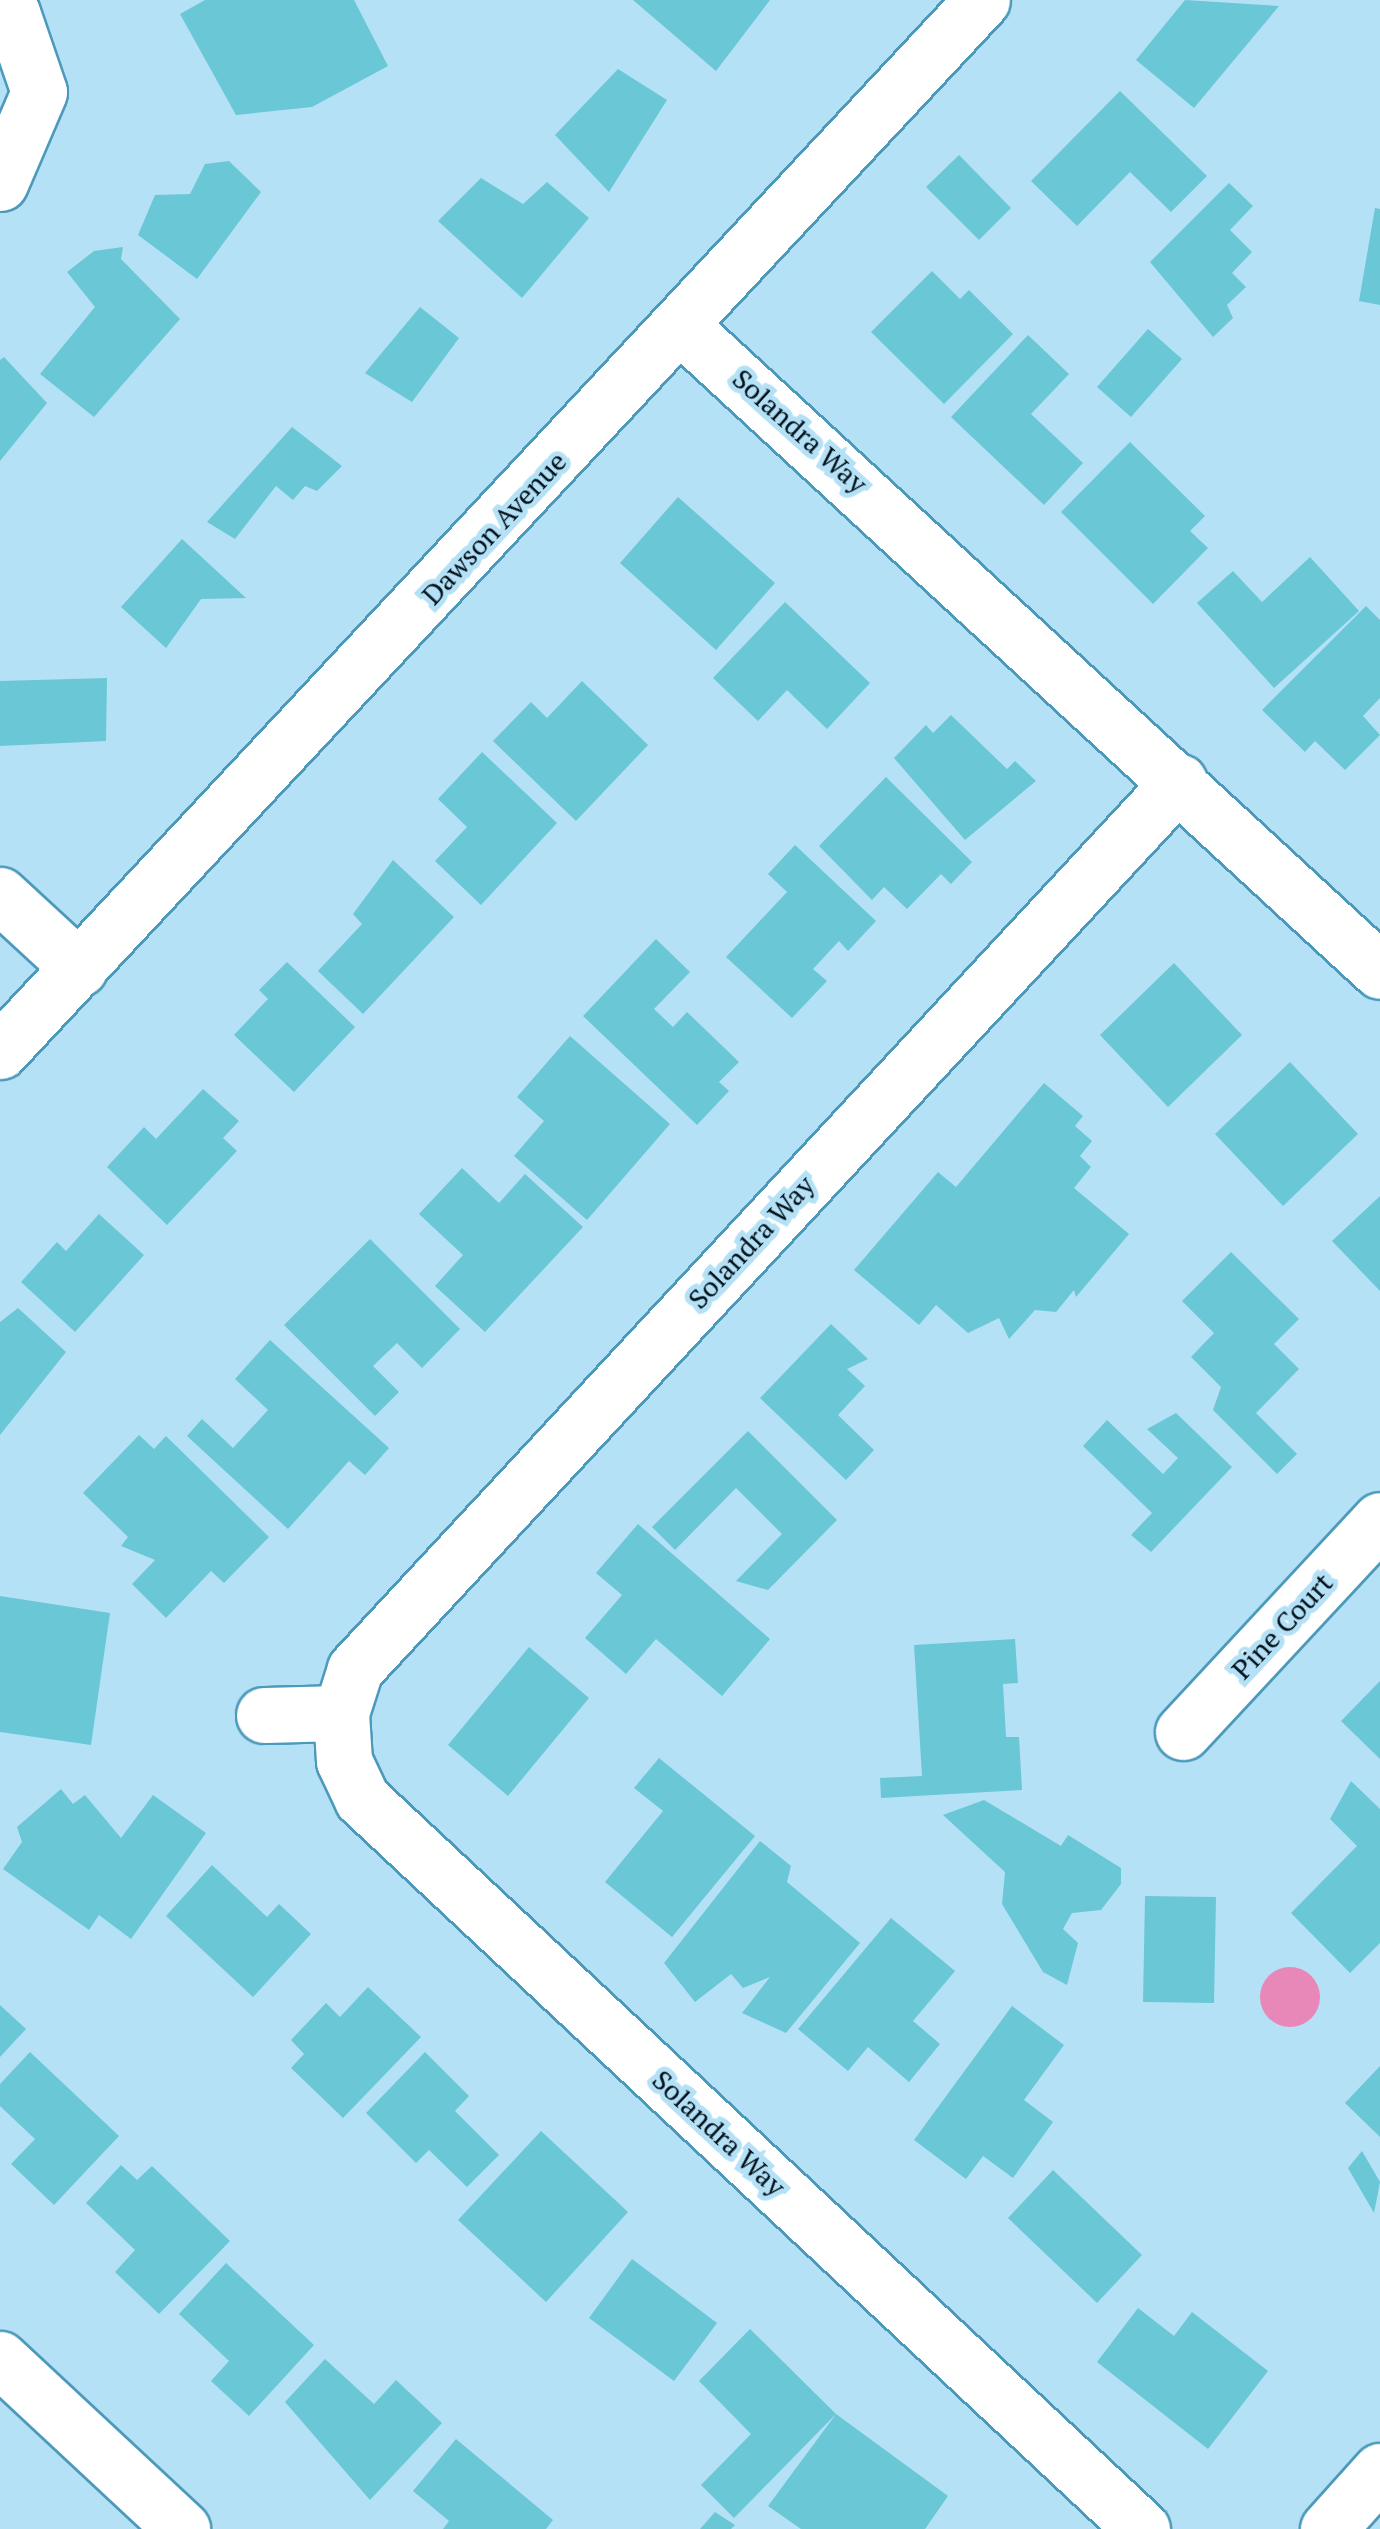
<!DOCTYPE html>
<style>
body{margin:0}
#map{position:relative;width:1380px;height:2529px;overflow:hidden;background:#b5e1f7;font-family:"PT Serif",serif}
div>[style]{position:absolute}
.water>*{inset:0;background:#e788b9}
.round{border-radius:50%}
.building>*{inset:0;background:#6ac7d5}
.roads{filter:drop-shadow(2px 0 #4c9abb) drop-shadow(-2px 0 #4c9abb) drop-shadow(0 2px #4c9abb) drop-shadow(0 -2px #4c9abb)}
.minor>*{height:55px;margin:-27.5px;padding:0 27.5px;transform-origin:27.5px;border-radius:27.5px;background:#fff}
.secondary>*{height:55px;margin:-27.5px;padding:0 27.5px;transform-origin:27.5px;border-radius:27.5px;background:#fff}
span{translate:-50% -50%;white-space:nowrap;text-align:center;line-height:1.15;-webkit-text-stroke:10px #b5e1f7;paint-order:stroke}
.street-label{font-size:28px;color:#001019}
</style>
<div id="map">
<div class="water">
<i class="round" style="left:1260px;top:1967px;width:60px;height:60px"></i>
</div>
<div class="building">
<i style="clip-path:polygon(205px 0,354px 0,388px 66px,312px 107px,236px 115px,180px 14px)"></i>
<i style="clip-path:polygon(633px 0,770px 0,716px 71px)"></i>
<i style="clip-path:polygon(1185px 0,1279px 6px,1194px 108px,1136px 60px)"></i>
<i style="clip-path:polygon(618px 69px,667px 100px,609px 192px,555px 135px)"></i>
<i style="clip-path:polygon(1120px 91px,1207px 176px,1171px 212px,1130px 172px,1077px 226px,1031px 181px)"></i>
<i style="clip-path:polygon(959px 155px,1011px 208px,979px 240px,926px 187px)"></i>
<i style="clip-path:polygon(229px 161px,261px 192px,197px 279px,138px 235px,155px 195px,190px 194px,205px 164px)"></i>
<i style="clip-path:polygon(481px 178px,523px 204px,547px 182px,589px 218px,522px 298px,438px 221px)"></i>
<i style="clip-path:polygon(1229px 183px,1253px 206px,1230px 230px,1252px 252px,1232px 273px,1246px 287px,1227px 305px,1233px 318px,1213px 337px,1150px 262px)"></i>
<i style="clip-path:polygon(1375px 208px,1380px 209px,1380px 305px,1359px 301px)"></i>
<i style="clip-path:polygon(123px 247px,121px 259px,180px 319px,94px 417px,40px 374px,95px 307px,67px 272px,94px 251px)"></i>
<i style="clip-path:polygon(932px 271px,960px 299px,969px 290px,1013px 334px,944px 404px,871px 332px)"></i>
<i style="clip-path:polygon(420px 307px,459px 338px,412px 402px,365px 373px)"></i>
<i style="clip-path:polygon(1148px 329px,1182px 359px,1131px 417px,1097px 387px)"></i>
<i style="clip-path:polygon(1028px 335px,1069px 374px,1031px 414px,1083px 463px,1044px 505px,951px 417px)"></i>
<i style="clip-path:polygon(4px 357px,47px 403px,0 461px,0 360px)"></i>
<i style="clip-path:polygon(292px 427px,342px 466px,317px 491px,305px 486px,293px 500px,276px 486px,235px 539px,207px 522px)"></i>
<i style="clip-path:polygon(1130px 442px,1205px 516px,1190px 531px,1208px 548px,1153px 604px,1061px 512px)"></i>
<i style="clip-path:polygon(678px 497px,775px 583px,716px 650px,620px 563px)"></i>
<i style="clip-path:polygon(182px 539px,246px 598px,201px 599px,166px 648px,121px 607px)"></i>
<i style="clip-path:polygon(1310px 557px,1359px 611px,1274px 688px,1197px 603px,1233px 571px,1262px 602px)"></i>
<i style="clip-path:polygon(785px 602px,870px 683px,827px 729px,787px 690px,758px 721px,713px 678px)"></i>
<i style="clip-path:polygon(1366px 606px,1380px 620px,1380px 698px,1363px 716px,1380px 735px,1345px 770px,1315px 741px,1305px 752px,1262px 710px)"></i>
<i style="clip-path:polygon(107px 678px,106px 741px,0 746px,0 681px)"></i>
<i style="clip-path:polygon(582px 681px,648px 745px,576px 821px,493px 741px,531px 702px,547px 718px)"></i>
<i style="clip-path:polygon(951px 715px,1007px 769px,1015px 761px,1036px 781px,965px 840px,894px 758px,926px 725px,933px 733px)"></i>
<i style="clip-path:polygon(482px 752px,557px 823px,481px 905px,435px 861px,467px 827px,438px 799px)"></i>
<i style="clip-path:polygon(886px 777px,972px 862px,951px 884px,941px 874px,907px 909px,884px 887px,872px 900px,819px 846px)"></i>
<i style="clip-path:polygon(795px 845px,876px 921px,848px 951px,839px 941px,813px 969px,827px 981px,792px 1018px,726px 957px,787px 892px,768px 874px)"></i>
<i style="clip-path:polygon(393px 860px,454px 917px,363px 1014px,318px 971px,362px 924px,353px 914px)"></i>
<i style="clip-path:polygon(656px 939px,690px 972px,654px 1009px,673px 1027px,687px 1012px,739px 1062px,719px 1082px,729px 1091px,697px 1125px,583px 1016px)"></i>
<i style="clip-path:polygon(287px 962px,355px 1027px,294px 1092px,234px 1035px,268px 999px,259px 990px)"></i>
<i style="clip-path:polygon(1174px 963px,1242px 1035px,1168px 1107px,1100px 1035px)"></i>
<i style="clip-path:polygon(570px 1036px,670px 1124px,587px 1220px,514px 1156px,544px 1121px,517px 1097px)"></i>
<i style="clip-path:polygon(1290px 1062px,1358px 1134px,1283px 1206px,1215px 1134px)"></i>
<i style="clip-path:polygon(1044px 1083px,1083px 1116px,1075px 1126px,1092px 1141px,1080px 1156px,1091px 1167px,1074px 1188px,1129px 1234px,1076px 1297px,1074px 1290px,1056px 1312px,1035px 1310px,1009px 1339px,999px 1318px,968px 1333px,936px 1305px,919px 1325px,854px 1270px,938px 1172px,956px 1187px)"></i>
<i style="clip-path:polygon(203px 1089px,239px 1121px,223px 1138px,237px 1151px,167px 1225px,107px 1167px,144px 1127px,156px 1139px)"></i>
<i style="clip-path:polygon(462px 1168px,499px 1203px,525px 1174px,583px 1227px,485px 1332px,435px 1286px,463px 1255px,419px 1214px)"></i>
<i style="clip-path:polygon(1380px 1196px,1380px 1291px,1332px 1241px)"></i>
<i style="clip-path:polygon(99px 1214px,144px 1255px,75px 1332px,21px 1282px,57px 1242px,66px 1251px)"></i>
<i style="clip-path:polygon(370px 1239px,460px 1329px,422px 1368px,397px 1343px,373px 1366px,399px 1392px,375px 1416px,284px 1325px)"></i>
<i style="clip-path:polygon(1231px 1252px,1299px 1319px,1274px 1344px,1299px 1369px,1256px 1413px,1297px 1454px,1277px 1474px,1213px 1410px,1221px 1387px,1191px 1357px,1214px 1333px,1182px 1301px)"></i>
<i style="clip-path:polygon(18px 1308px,66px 1352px,0 1435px,0 1322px)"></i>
<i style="clip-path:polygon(831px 1324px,868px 1359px,847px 1369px,865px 1386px,838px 1415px,874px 1450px,846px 1480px,760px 1398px)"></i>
<i style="clip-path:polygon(270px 1340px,389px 1448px,365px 1475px,349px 1461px,288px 1529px,187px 1436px,202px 1419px,233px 1448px,268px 1410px,235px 1379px)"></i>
<i style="clip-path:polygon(1176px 1413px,1232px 1467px,1151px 1552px,1131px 1535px,1152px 1513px,1083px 1446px,1107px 1420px,1163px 1474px,1178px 1458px,1147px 1429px)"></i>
<i style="clip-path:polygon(748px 1431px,837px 1520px,768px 1590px,736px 1581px,782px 1534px,736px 1488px,675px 1550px,652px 1527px)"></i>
<i style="clip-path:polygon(139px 1435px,154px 1449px,166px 1436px,269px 1537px,224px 1583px,211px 1571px,166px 1618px,132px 1584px,155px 1560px,121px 1546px,128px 1537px,83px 1493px)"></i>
<i style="clip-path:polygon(638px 1524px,770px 1639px,722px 1696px,656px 1639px,626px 1674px,585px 1638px,622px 1595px,596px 1573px)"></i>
<i style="clip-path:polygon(0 1596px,110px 1613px,91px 1745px,0 1732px)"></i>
<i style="clip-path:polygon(1015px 1639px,1018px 1683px,1003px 1684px,1006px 1737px,1019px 1737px,1022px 1790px,881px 1798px,880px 1778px,922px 1776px,914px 1645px)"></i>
<i style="clip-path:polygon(529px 1647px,589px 1698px,508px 1796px,448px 1745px)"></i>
<i style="clip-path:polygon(1380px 1681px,1380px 1759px,1341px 1721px)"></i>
<i style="clip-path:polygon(659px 1758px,755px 1836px,672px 1937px,605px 1882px,663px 1811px,634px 1788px)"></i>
<i style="clip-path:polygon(1351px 1781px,1380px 1809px,1380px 1943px,1350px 1973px,1291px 1913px,1357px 1846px,1330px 1819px)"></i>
<i style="clip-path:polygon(61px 1789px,73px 1804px,85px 1795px,121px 1838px,153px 1795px,206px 1833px,131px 1939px,99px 1915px,89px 1930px,3px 1869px,22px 1842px,17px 1827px)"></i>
<i style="clip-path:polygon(984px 1800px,1061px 1846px,1068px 1835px,1121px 1868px,1121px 1884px,1101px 1910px,1072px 1913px,1063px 1929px,1078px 1943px,1067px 1985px,1043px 1972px,1002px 1904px,1005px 1872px,943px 1815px)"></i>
<i style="clip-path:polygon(760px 1841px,791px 1866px,787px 1882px,860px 1943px,786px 2033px,742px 2013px,770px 1977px,743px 1988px,731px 1974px,695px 2002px,664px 1963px)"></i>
<i style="clip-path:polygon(212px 1865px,267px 1917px,279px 1904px,311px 1934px,253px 1997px,166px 1916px)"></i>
<i style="clip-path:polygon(1145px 1896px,1216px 1897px,1214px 2003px,1143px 2002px)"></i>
<i style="clip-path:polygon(891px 1918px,955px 1971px,913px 2021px,940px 2044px,909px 2082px,868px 2047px,848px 2071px,798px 2029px)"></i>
<i style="clip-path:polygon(368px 1987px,421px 2037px,343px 2118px,291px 2068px,304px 2054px,291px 2040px,326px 2003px,340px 2017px)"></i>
<i style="clip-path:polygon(0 2005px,26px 2029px,0 2057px)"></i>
<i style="clip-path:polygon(1012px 2006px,1064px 2045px,1024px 2100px,1053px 2122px,1013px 2178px,983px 2156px,966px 2179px,914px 2140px)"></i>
<i style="clip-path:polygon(30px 2052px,119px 2136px,54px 2205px,11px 2164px,35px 2139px,0 2106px,0 2084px)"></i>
<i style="clip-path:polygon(425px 2052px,469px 2096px,455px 2111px,499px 2155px,467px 2187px,429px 2150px,416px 2163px,366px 2113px)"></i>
<i style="clip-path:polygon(1380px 2066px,1380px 2137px,1345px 2103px)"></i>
<i style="clip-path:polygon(541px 2131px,628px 2212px,546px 2302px,458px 2220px)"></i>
<i style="clip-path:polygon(1362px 2151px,1380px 2182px,1374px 2213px,1348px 2168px)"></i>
<i style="clip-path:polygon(121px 2165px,137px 2180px,152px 2166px,230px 2241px,159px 2314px,115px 2272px,135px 2250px,86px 2203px)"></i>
<i style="clip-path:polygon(1053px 2170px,1142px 2255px,1097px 2303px,1008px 2218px)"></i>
<i style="clip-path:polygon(632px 2259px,717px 2323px,674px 2381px,589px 2318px)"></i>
<i style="clip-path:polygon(226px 2263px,314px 2345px,249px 2416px,211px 2381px,229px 2361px,179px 2314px)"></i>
<i style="clip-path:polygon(1138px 2308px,1174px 2336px,1192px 2312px,1268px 2371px,1208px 2449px,1097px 2362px)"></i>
<i style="clip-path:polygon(750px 2329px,836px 2414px,948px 2496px,925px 2529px,801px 2529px,768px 2506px,836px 2414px,734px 2518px,701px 2485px,751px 2434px,699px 2381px)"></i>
<i style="clip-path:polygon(325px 2359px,374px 2404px,396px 2380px,442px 2423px,370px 2500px,285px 2402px)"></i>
<i style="clip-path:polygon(456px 2439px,553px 2520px,546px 2529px,443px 2529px,449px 2521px,413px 2491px)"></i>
<i style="clip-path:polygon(715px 2512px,735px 2525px,731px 2529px,700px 2529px)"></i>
</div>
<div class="roads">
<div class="minor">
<i style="left:0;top:1px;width:17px;rotate:45deg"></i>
<i style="left:12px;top:13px;width:83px;rotate:71.1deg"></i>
<i style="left:39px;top:92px;width:99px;rotate:113.2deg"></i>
<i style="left:683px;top:328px;width:948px;rotate:42.69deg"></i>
<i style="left:0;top:895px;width:108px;rotate:42.7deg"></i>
<i style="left:264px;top:1715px;width:77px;rotate:-1.5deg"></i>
<i style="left:1183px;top:1732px;width:289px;rotate:-47.1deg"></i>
<i style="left:0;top:2359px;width:249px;rotate:43deg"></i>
<i style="left:1142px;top:2529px;width:1068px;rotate:-136.9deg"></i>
<i style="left:362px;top:1799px;width:42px;rotate:-115.3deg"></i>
<i style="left:344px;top:1761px;width:48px;rotate:-93.6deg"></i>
<i style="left:341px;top:1713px;width:46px;rotate:-72.3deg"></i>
<i style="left:355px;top:1669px;width:1211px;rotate:-47.11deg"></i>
<i style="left:1328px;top:2529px;width:78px;rotate:-48.1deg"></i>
</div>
<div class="secondary">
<i style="left:0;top:1051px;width:1438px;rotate:-46.94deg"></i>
</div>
</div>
<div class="street-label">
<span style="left:800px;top:431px;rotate:42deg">Solandra Way</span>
<span style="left:494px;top:528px;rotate:-47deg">Dawson Avenue</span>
<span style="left:751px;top:1242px;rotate:-47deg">Solandra Way</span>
<span style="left:1282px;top:1626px;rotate:-47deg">Pine Court</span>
<span style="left:719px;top:2133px;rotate:43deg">Solandra Way</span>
</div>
</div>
